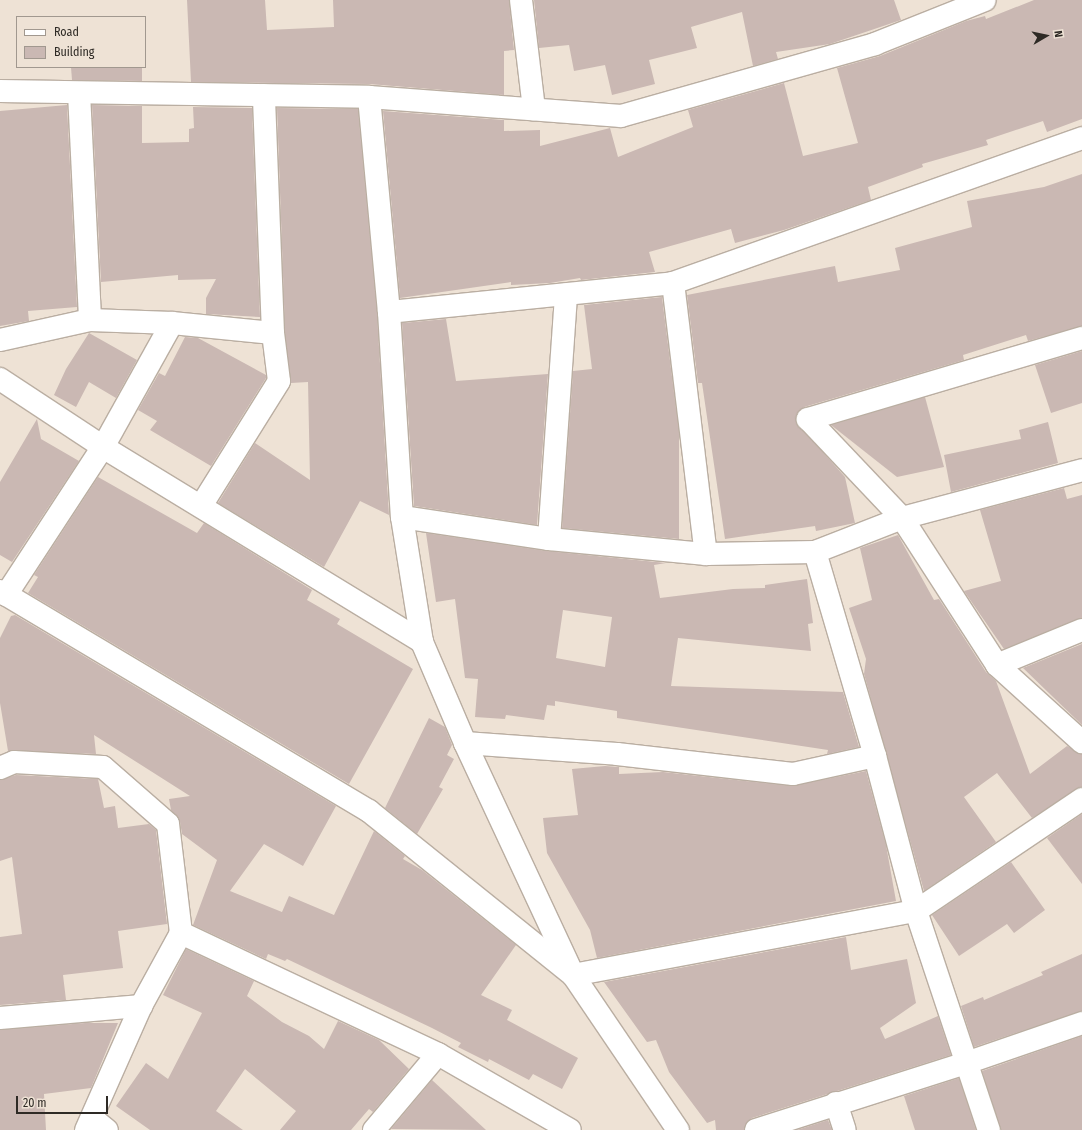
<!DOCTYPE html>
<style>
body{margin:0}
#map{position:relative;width:1082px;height:1130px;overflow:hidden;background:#eee2d5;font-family:"Fira Sans Condensed",sans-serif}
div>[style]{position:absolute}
.building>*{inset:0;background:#cab8b3}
.roads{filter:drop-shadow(1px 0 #baaea2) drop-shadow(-1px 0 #baaea2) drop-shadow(0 1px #baaea2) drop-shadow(0 -1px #baaea2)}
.minor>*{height:22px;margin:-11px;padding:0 11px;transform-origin:11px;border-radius:11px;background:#fff}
span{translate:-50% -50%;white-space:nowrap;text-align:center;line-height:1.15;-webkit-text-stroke:3px #eee2d5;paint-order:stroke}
.legend{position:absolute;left:16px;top:16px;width:130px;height:52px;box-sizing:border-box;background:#eee2d5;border:1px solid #a1988f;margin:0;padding:5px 7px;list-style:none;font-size:12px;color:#2e2a25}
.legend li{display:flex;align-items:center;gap:8px;height:20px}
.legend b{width:20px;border:1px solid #a1988f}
.north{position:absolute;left:1026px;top:16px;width:40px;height:40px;-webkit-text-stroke:3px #eee2d5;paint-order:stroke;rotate:81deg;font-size:11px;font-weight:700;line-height:16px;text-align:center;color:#2e2a25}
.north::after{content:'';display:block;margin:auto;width:14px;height:18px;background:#2e2a25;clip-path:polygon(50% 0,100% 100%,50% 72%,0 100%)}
.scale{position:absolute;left:16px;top:1096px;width:92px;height:18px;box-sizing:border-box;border:2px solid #2e2a25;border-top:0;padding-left:5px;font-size:12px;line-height:14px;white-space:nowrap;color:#2e2a25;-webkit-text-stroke:3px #eee2d5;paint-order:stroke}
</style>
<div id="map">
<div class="building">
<i style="clip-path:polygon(187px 0,265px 0,267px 30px,334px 27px,333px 0,509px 0,514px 50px,504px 51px,504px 95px,369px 84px,191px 82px)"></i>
<i style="clip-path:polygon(534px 0,894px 0,901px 20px,830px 44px,776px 52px,778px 59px,753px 66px,742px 12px,691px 27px,697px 48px,649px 60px,655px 84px,612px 95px,605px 65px,574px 71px,569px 45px,539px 48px)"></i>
<i style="clip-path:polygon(1034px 0,1082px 0,1082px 119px,1047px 132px,1043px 121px,986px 140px,988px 145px,922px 164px,923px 167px,868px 187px,871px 200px,784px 230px,735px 243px,731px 229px,649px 252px,655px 272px,581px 280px,580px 278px,550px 283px,511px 285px,511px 282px,400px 298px,383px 111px,504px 120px,504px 131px,540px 130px,540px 146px,610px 128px,618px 157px,693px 127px,688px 110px,784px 83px,803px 156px,858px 143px,837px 68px,880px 56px,966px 21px,985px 16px,986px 19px)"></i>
<i style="clip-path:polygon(71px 67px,142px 67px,142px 81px,72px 80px)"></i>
<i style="clip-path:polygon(67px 105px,77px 307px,28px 311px,29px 321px,0 326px,0 111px)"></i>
<i style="clip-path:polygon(92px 105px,142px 106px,142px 143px,189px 142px,189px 129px,194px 128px,193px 107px,252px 108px,260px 317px,206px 314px,206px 298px,216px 279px,178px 280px,178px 275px,101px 282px)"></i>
<i style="clip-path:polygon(277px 108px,358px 109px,377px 313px,389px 515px,360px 501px,324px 567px,218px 503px,255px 443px,310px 480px,308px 382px,291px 383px,285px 332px)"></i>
<i style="clip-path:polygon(1082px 174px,1082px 326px,1028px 341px,1026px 335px,963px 355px,964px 360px,804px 407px,796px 415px,796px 422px,845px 477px,855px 523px,816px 531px,815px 526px,725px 539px,702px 383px,698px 383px,687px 295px,835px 266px,838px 282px,900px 270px,895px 248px,972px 227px,967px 201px,1044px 187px)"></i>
<i style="clip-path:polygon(662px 297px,679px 432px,679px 539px,562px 528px,573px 371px,592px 369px,584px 305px)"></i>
<i style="clip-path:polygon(446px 319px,456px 381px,548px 374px,537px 525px,414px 506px,402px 323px)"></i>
<i style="clip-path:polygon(89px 333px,137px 360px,116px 398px,89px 382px,76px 407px,54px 395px,66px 369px)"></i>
<i style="clip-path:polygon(185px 337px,198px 338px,266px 375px,266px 378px,211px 466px,150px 430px,157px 421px,138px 410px,159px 373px,165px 376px)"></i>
<i style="clip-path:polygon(1082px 351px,1082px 403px,1051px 413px,1035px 365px)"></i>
<i style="clip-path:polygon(925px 397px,944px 467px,897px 477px,831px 425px)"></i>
<i style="clip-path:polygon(37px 419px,41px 439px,79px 461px,12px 562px,0 555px,0 482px)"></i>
<i style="clip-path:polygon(1048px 422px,1058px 463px,951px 492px,944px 455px,1021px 439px,1019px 430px)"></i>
<i style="clip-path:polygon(98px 477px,197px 533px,204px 523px,312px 590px,307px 600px,340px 619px,337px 624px,413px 669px,349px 784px,28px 593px,38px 577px,34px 575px)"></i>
<i style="clip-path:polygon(1064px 488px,1067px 499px,1082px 495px,1082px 618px,1004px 649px,964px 591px,1001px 581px,980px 510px)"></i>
<i style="clip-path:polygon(evenodd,426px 533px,547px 551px,666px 563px,654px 565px,660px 598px,733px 589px,765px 588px,765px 585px,807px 579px,813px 623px,808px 624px,811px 651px,678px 638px,671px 686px,843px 692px,859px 747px,827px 754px,828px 750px,617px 718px,617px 711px,555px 701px,555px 706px,547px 705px,544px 720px,506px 715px,505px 719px,475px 717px,478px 679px,465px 678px,455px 599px,436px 602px,426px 533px,563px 610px,612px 617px,605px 667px,556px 658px,563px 610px)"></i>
<i style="clip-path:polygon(898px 535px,934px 600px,939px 599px,986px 672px,996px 681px,1030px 774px,1067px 746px,1082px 754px,1082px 787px,1032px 818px,997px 773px,964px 797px,996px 842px,924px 891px,864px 674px,866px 659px,849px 608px,872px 600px,860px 548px)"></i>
<i style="clip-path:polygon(15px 615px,336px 806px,303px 866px,264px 844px,230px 891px,282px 912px,289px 896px,334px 915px,374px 831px,405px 856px,403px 859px,422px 870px,516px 945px,481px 995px,512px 1010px,507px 1020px,578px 1058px,562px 1089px,533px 1074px,529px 1080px,489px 1059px,488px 1062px,458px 1047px,461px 1043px,432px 1028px,287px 959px,285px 961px,268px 954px,266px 959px,193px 925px,217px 860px,182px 834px,180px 822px,171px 810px,169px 799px,190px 796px,94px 735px,96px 754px,8px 751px,0 703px,0 638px,11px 616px)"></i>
<i style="clip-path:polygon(1082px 644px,1082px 725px,1023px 668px)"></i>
<i style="clip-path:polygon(429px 718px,445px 727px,452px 745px,447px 755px,454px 759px,439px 787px,443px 789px,417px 834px,385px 808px)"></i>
<i style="clip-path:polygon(605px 766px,619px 767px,619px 774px,663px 772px,792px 786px,866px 771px,886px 845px,896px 901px,597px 958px,590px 930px,547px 853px,543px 818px,578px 815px,572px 769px)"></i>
<i style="clip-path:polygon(16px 775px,98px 779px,104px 808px,115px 806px,118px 828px,149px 824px,156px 830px,167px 924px,118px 931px,123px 968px,63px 975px,66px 1000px,0 1005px,0 937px,22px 934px,12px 857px,0 861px,0 780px)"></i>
<i style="clip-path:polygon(1082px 814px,1082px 884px,1047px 838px)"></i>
<i style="clip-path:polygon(1011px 862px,1045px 910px,1014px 933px,1007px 924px,959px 956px,932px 915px)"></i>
<i style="clip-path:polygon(846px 937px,851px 970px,907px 959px,916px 1003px,880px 1028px,885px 1039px,938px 1016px,951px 1055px,752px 1118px,747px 1122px,744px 1130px,716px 1130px,715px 1120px,707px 1123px,669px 1072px,656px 1040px,647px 1042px,604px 982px)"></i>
<i style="clip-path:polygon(186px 949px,254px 981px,247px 996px,282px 1022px,309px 1036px,324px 1049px,338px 1021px,379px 1040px,409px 1069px,373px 1112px,369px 1109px,351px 1130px,280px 1130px,296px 1111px,245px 1069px,216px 1111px,243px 1130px,150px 1130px,116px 1106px,146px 1063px,168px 1079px,202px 1013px,163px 995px)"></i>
<i style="clip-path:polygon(1082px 954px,1082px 1011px,974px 1047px,961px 1006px,983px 997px,984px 1000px,1043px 975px,1041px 972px)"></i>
<i style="clip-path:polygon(85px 1023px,118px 1023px,91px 1088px,44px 1094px,46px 1130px,0 1130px,0 1030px)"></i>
<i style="clip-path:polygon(1082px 1036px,1082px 1130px,1001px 1130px,982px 1071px)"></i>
<i style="clip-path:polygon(959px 1078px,976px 1130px,915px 1130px,904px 1096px)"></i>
<i style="clip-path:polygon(432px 1080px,486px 1130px,391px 1129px)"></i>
<i style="clip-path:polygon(828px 1120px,832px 1130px,797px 1130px)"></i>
</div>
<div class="roads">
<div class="minor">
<i style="left:521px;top:0;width:110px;rotate:83.2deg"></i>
<i style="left:0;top:91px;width:369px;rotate:0.9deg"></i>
<i style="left:369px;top:97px;width:253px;rotate:4.3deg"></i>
<i style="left:621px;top:116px;width:264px;rotate:-15.8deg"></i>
<i style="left:875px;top:44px;width:118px;rotate:-21.8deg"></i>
<i style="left:79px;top:93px;width:227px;rotate:87.2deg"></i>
<i style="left:369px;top:97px;width:216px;rotate:84.7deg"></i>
<i style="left:389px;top:312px;width:205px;rotate:86.4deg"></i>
<i style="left:402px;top:517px;width:127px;rotate:80.9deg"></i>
<i style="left:422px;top:642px;width:110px;rotate:66.9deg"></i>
<i style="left:465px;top:743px;width:256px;rotate:65deg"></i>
<i style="left:573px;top:975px;width:187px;rotate:55.9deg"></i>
<i style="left:673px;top:283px;width:273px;rotate:83.1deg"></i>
<i style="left:389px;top:312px;width:285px;rotate:-5.8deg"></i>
<i style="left:673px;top:283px;width:434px;rotate:-19.5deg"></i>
<i style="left:1082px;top:338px;width:286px;rotate:163.5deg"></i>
<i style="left:808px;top:419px;width:137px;rotate:46.5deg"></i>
<i style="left:902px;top:518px;width:175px;rotate:57.1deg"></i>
<i style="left:997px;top:665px;width:115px;rotate:42.2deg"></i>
<i style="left:0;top:340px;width:92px;rotate:-12.5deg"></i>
<i style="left:90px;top:320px;width:82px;rotate:2.1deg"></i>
<i style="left:172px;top:323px;width:101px;rotate:5.7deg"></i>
<i style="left:0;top:379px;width:123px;rotate:33.4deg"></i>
<i style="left:103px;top:447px;width:374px;rotate:31.4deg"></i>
<i style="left:201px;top:506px;width:147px;rotate:-58deg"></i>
<i style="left:279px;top:381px;width:48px;rotate:-97.1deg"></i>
<i style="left:273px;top:333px;width:238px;rotate:-92.2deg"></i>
<i style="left:402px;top:517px;width:149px;rotate:8.5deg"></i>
<i style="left:549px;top:539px;width:158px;rotate:5.5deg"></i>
<i style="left:706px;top:554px;width:109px;rotate:-1.1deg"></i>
<i style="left:815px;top:552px;width:93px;rotate:-21.3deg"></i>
<i style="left:902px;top:518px;width:186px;rotate:-14.9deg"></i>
<i style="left:549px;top:539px;width:245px;rotate:-86deg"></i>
<i style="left:815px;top:552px;width:213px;rotate:73.6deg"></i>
<i style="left:875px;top:756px;width:160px;rotate:75.2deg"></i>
<i style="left:916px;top:911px;width:231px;rotate:71.6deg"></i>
<i style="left:0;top:591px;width:430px;rotate:30.8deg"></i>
<i style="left:369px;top:811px;width:262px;rotate:38.8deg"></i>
<i style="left:573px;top:975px;width:349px;rotate:-10.6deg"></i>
<i style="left:916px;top:911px;width:200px;rotate:-34deg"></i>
<i style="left:6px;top:595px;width:177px;rotate:-56.8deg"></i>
<i style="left:103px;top:447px;width:142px;rotate:-60.9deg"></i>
<i style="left:997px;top:665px;width:92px;rotate:-22.4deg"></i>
<i style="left:465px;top:743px;width:152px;rotate:4.1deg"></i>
<i style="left:617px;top:754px;width:177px;rotate:6.5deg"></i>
<i style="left:793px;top:774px;width:84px;rotate:-12.4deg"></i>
<i style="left:0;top:768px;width:15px;rotate:-23deg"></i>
<i style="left:14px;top:762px;width:89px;rotate:3.2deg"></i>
<i style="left:103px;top:767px;width:86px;rotate:41.2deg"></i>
<i style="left:168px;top:824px;width:110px;rotate:83.2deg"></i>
<i style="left:181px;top:933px;width:83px;rotate:118.7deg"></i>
<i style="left:141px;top:1006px;width:136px;rotate:113.9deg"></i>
<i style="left:181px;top:933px;width:284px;rotate:25.2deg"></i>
<i style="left:438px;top:1054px;width:152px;rotate:29.9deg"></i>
<i style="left:0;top:1018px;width:142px;rotate:-4.9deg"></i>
<i style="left:836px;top:1103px;width:28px;rotate:72deg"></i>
<i style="left:92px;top:1118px;width:19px;rotate:39deg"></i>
<i style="left:374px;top:1130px;width:99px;rotate:-49.9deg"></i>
<i style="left:756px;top:1130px;width:220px;rotate:-17.7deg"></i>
<i style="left:966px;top:1063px;width:123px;rotate:-19deg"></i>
</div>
</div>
<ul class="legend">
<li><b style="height:5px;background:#fff"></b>Road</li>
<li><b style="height:11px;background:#cab8b3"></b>Building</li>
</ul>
<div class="north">N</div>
<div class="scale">20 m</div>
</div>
